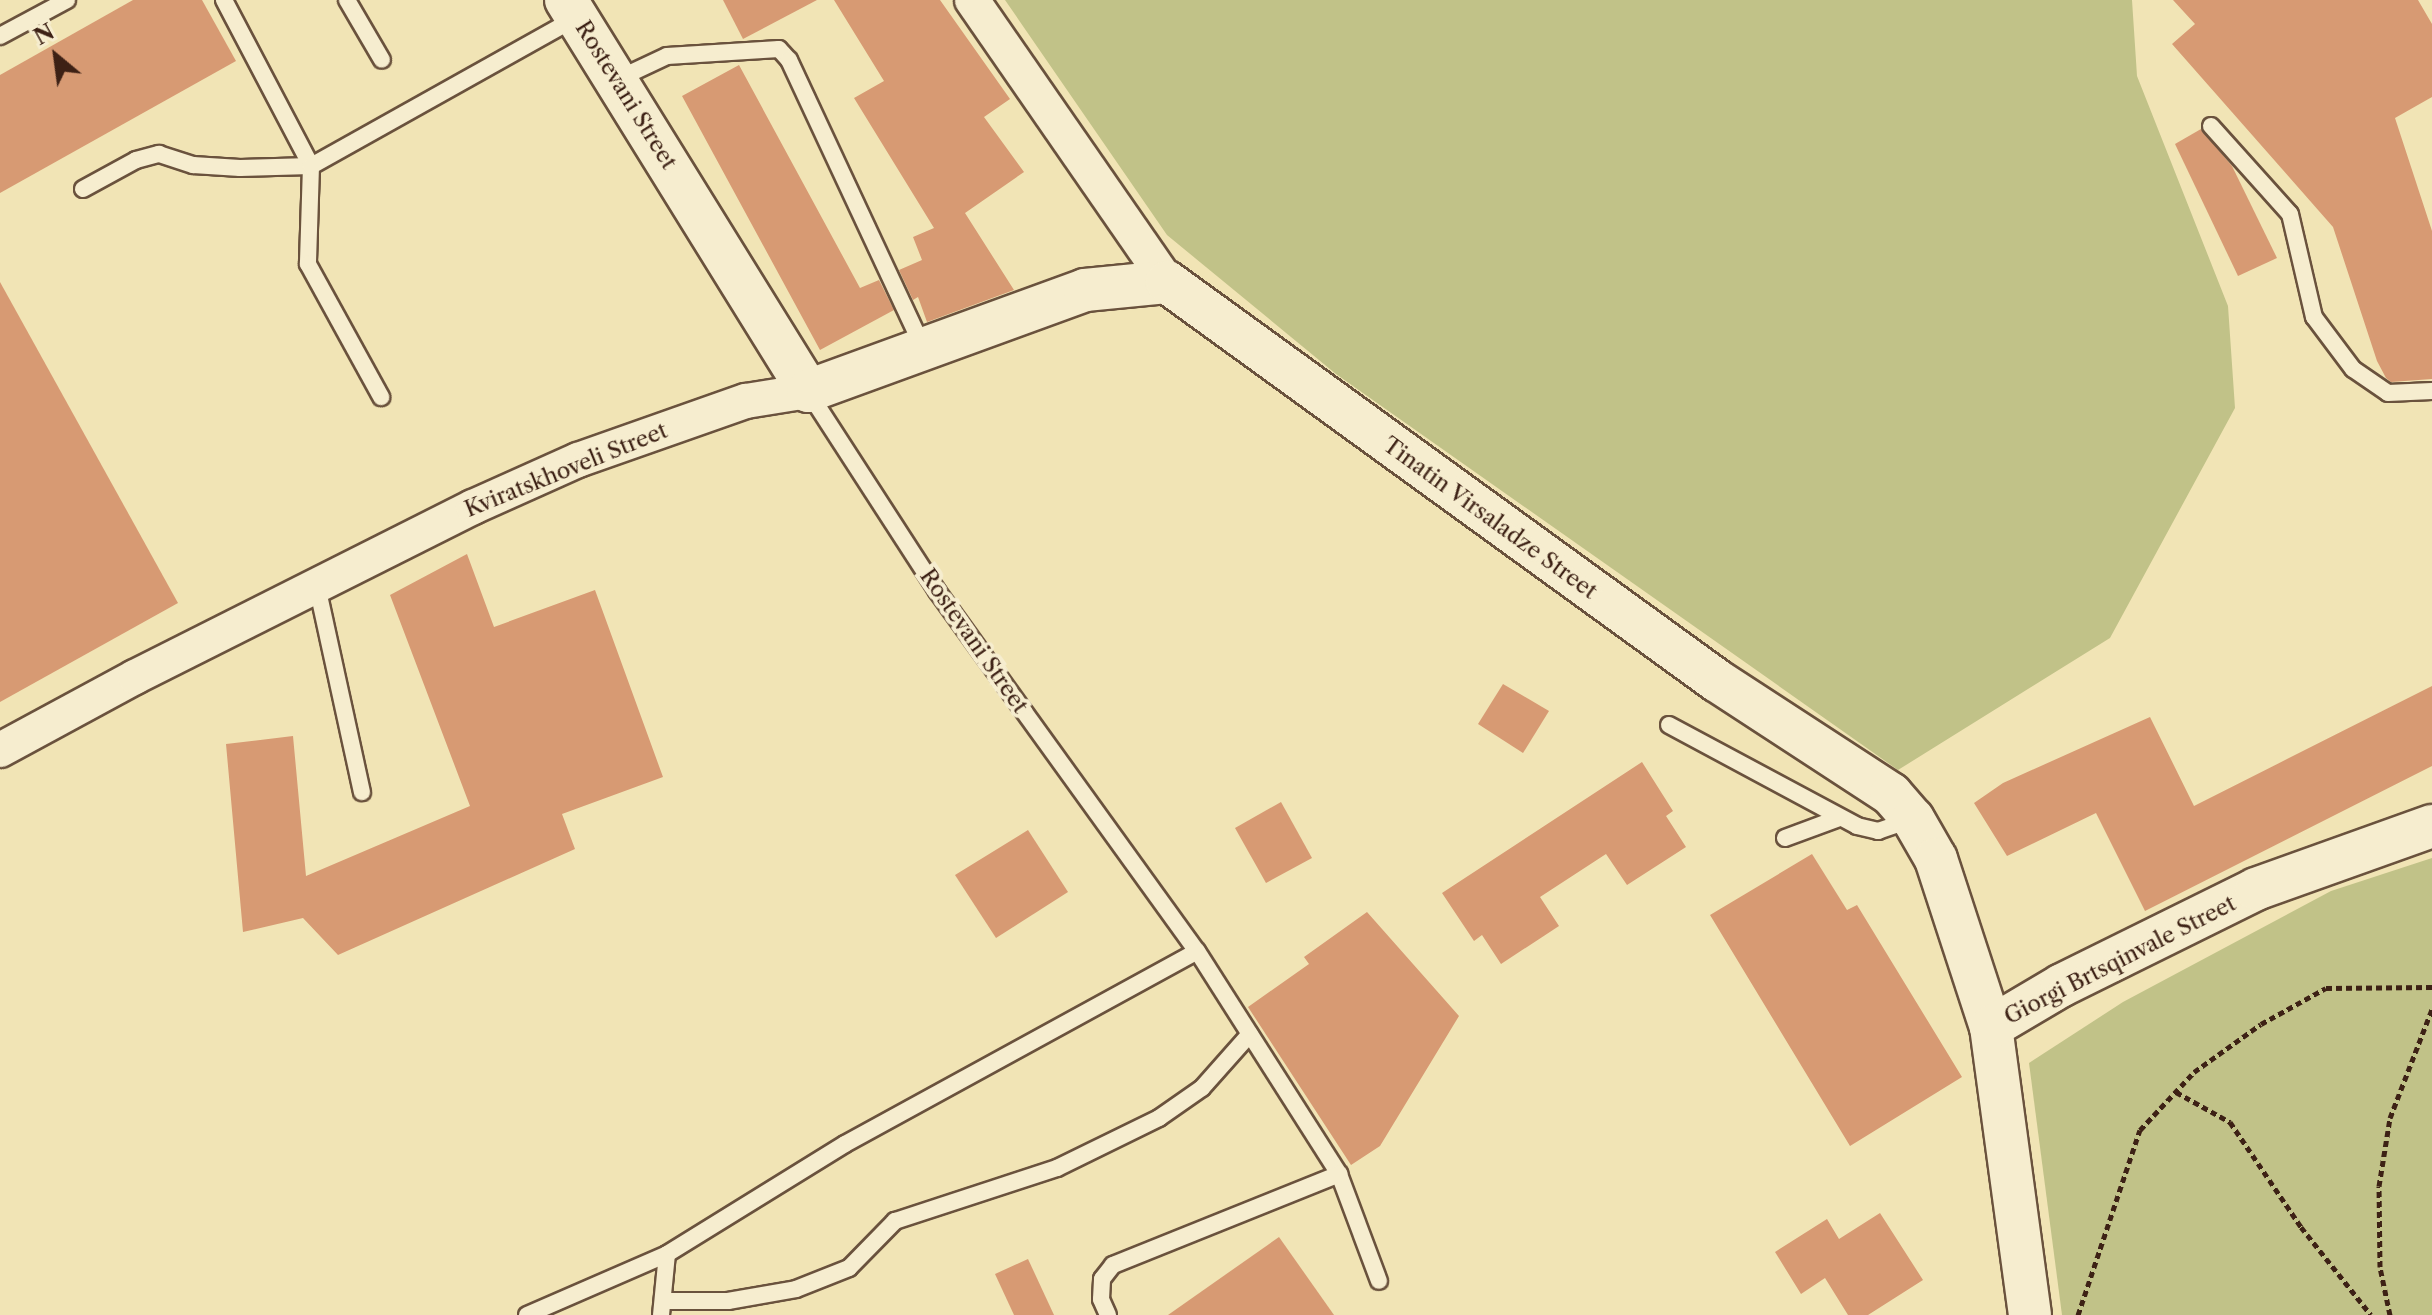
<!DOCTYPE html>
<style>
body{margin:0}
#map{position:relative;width:2432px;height:1315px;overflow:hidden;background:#f1e4b5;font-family:"Libre Caslon Text",serif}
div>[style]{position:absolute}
.green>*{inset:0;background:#c1c288}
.building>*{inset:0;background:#d79a73}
.path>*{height:5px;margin-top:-2.5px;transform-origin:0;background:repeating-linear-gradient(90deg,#3d2115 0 6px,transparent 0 10px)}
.roads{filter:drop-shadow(2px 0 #6a523d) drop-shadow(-2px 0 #6a523d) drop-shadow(0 2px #6a523d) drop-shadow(0 -2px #6a523d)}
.service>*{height:16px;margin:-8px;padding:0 8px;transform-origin:8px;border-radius:8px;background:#f6edcf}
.minor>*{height:34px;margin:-17px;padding:0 17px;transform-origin:17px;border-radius:17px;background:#f6edcf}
.tertiary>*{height:42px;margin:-21px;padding:0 21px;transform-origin:21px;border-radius:21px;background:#f6edcf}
span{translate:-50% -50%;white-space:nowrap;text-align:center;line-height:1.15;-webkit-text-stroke:8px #f6edcf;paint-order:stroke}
.street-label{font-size:22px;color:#3d2115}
.north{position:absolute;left:16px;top:16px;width:80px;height:80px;-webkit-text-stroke:6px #f6edcf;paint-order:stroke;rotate:331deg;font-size:22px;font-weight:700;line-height:32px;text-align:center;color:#3d2115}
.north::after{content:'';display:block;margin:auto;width:28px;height:36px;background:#3d2115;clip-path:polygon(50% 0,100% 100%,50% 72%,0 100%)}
</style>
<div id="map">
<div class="green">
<i style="clip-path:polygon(1005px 0,2132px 0,2137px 76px,2228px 306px,2235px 408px,2110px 638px,1898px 770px,1336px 374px,1167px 235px)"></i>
<i style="clip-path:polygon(2432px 858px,2432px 1315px,2062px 1315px,2029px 1063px,2123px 1002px,2331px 891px)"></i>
</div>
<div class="building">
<i style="clip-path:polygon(133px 0,202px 0,236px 61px,0 193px,0 75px)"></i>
<i style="clip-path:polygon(723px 0,817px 0,743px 39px)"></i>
<i style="clip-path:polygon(834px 0,940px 0,1010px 99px,984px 117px,1024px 172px,965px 213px,1014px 290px,927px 322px,918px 297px,913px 300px,899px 270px,922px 260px,913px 237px,934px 228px,854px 98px,884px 81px)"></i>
<i style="clip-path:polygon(2173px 0,2418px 0,2432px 24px,2432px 97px,2395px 118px,2432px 231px,2432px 379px,2391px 382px,2386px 378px,2377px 361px,2333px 227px,2172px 44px,2195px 24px)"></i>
<i style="clip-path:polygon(739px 65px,860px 288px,879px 280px,894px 310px,820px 350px,682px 96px)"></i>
<i style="clip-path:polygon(2201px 129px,2232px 166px,2277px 258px,2238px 276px,2175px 144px)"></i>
<i style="clip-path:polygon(0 282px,178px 603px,0 702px)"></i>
<i style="clip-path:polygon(467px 554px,494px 627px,595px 590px,663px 777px,562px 814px,575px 849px,338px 955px,303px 918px,243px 932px,226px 744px,293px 736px,306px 876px,470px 806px,390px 595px)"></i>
<i style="clip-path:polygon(1503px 684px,1549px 711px,1523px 753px,1478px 724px)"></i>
<i style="clip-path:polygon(2432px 686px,2432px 766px,2145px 911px,2096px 813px,2007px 856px,1974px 803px,2003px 783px,2150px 717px,2194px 806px)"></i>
<i style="clip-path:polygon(1642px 762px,1673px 811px,1666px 816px,1686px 847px,1627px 885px,1606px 854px,1540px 897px,1559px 926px,1501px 964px,1482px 935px,1474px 941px,1442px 893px)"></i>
<i style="clip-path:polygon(1281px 802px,1312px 858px,1266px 883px,1235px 828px)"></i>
<i style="clip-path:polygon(1028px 830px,1068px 892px,996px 938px,955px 875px)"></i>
<i style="clip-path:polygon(1812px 854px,1847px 910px,1857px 905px,1962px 1077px,1850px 1146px,1710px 915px)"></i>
<i style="clip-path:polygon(1367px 912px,1459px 1016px,1380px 1146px,1351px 1165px,1248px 1007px,1309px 964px,1304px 957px)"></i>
<i style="clip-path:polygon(1880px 1213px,1923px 1280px,1868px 1315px,1848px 1315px,1825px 1278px,1801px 1294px,1775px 1252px,1827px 1219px,1839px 1239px)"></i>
<i style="clip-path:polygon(1279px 1237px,1334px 1315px,1168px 1315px)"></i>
<i style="clip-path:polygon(1028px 1259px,1054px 1315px,1014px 1315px,995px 1274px)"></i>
</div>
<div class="path">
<i style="left:2176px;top:1092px;width:62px;rotate:29.1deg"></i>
<i style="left:2230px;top:1122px;width:127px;rotate:55.9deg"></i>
<i style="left:2301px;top:1227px;width:112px;rotate:51.5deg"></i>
<i style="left:2078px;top:1315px;width:195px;rotate:-71.5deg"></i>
<i style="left:2140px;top:1130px;width:79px;rotate:-47deg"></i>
<i style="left:2194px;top:1072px;width:82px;rotate:-35.6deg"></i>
<i style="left:2261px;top:1024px;width:74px;rotate:-29deg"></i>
<i style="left:2326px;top:988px;width:106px;rotate:-0.5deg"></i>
<i style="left:2390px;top:1315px;width:49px;rotate:-101.8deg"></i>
<i style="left:2380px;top:1267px;width:81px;rotate:-90.7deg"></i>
<i style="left:2379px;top:1186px;width:69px;rotate:-80.8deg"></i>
<i style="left:2390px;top:1118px;width:117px;rotate:-68.9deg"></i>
</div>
<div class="roads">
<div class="service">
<i style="left:224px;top:0;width:187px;rotate:62.3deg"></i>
<i style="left:311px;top:166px;width:98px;rotate:91.8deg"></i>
<i style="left:308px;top:264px;width:152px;rotate:61.2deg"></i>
<i style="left:347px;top:0;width:69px;rotate:59.7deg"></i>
<i style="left:0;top:36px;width:76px;rotate:-28.2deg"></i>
<i style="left:618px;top:79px;width:54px;rotate:-25.1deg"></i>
<i style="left:667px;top:56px;width:112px;rotate:-3.6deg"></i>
<i style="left:779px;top:49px;width:15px;rotate:48deg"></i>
<i style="left:789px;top:60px;width:319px;rotate:65deg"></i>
<i style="left:2211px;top:126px;width:118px;rotate:48.1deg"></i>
<i style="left:2290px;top:214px;width:106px;rotate:76.9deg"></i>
<i style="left:2314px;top:317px;width:65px;rotate:53.1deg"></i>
<i style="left:2353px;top:369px;width:42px;rotate:34.4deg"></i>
<i style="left:2388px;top:393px;width:44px;rotate:-2.6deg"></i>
<i style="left:83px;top:189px;width:60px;rotate:-28.7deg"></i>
<i style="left:136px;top:160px;width:24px;rotate:-15deg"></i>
<i style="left:159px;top:154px;width:36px;rotate:18deg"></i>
<i style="left:193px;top:165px;width:47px;rotate:3.7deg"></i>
<i style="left:240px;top:168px;width:71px;rotate:-1.6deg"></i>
<i style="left:311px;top:166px;width:304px;rotate:-29.2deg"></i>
<i style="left:809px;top:393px;width:236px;rotate:57.1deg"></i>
<i style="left:937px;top:591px;width:444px;rotate:54.2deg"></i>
<i style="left:1197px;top:951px;width:264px;rotate:57.5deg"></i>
<i style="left:1339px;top:1174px;width:114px;rotate:69.5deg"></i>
<i style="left:317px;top:586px;width:211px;rotate:77.7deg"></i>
<i style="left:1669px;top:725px;width:213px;rotate:28.2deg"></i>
<i style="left:1857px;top:826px;width:22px;rotate:13deg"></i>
<i style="left:1878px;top:831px;width:36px;rotate:-19deg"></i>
<i style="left:1785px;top:838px;width:58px;rotate:-20.3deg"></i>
<i style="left:663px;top:1301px;width:65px"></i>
<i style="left:728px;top:1301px;width:69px;rotate:-10deg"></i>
<i style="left:796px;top:1289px;width:57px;rotate:-21.6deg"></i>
<i style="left:849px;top:1268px;width:66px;rotate:-45.6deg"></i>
<i style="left:895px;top:1221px;width:170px;rotate:-18.1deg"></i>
<i style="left:1057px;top:1168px;width:114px;rotate:-26.1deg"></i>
<i style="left:1159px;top:1118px;width:52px;rotate:-34.9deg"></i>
<i style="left:1202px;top:1088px;width:72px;rotate:-48.4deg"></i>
<i style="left:527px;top:1315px;width:153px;rotate:-23.5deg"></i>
<i style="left:667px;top:1254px;width:209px;rotate:-31.7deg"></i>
<i style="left:845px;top:1144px;width:401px;rotate:-28.7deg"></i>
<i style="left:661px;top:1315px;width:61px;rotate:-84.4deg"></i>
<i style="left:1108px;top:1315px;width:17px;rotate:-114deg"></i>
<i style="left:1101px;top:1299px;width:20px;rotate:-87deg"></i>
<i style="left:1102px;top:1279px;width:18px;rotate:-52deg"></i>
<i style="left:1113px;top:1265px;width:244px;rotate:-21.9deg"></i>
</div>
<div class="minor">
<i style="left:972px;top:0;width:343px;rotate:55.3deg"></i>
<i style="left:0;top:750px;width:153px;rotate:-28.4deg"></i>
<i style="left:135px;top:677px;width:378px;rotate:-26.7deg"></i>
<i style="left:473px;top:507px;width:115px;rotate:-24.1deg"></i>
<i style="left:578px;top:460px;width:178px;rotate:-19.4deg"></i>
<i style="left:746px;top:401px;width:63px;rotate:-9.2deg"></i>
</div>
<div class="tertiary">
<i style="left:566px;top:0;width:460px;rotate:58.2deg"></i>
<i style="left:808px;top:391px;width:295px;rotate:-20deg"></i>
<i style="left:1085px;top:290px;width:82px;rotate:-5.6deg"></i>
<i style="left:1167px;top:282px;width:678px;rotate:35.94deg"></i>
<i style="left:1716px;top:680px;width:209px;rotate:33.1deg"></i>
<i style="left:1891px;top:794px;width:33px;rotate:49deg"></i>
<i style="left:1913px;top:819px;width:46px;rotate:60.1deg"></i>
<i style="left:1936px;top:859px;width:177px;rotate:71.9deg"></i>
<i style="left:2030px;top:1315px;width:291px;rotate:-97.7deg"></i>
<i style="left:1991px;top:1027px;width:82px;rotate:-30.6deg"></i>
<i style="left:2062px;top:985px;width:216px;rotate:-26.3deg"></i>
<i style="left:2256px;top:889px;width:187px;rotate:-19.7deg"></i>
</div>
</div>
<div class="street-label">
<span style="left:626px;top:95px;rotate:58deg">Rostevani Street</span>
<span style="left:566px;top:470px;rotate:-22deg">Kviratskhoveli Street</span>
<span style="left:1490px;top:518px;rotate:36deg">Tinatin Virsaladze Street</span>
<span style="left:974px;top:641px;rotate:55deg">Rostevani Street</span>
<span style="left:2120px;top:960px;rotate:-27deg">Giorgi Brtsqinvale Street</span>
</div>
<div class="north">N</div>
</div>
